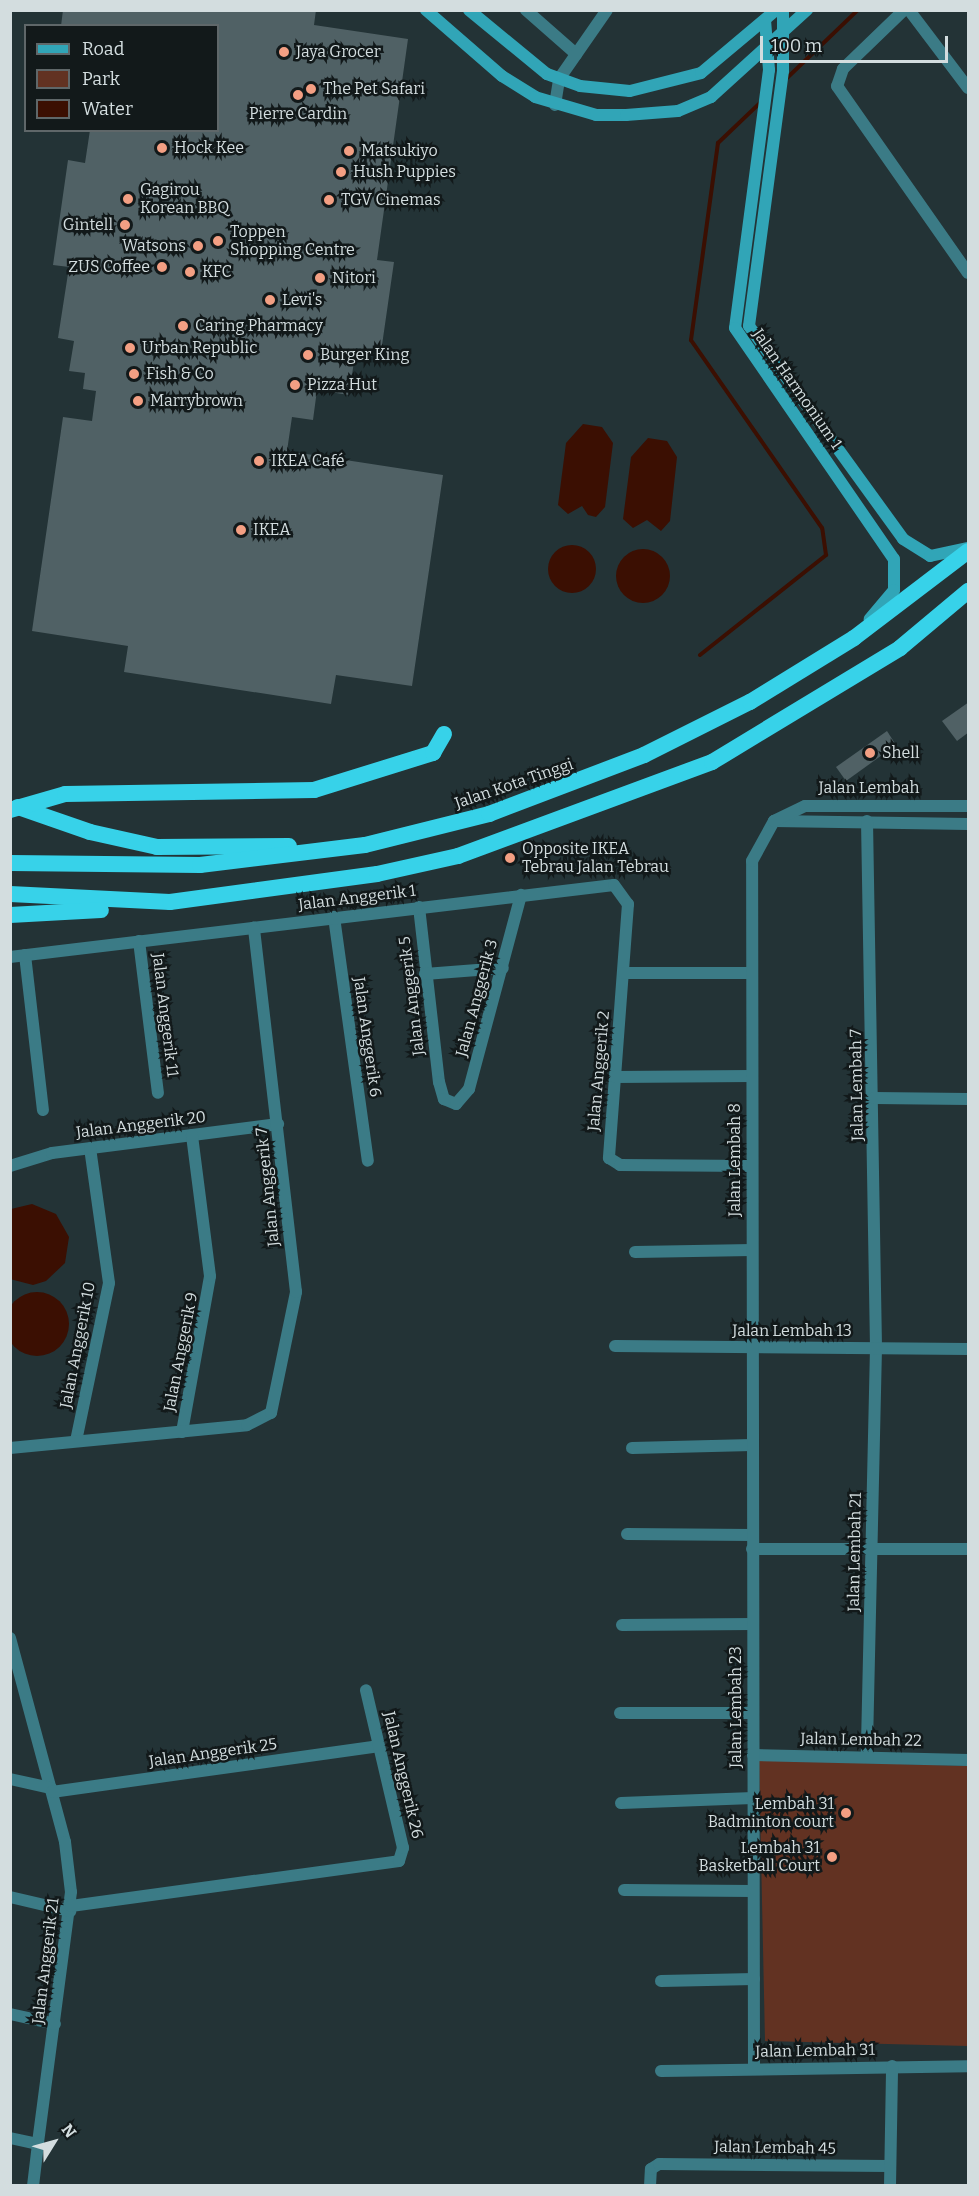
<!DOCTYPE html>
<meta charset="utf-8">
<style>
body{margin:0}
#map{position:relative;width:979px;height:2196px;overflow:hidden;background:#233336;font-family:Bitter,serif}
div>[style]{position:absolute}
.green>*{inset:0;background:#623222}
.water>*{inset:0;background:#3b0f02}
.round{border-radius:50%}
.stream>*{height:4px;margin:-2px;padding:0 2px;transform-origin:2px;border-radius:2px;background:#3b0f02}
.building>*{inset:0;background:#506165}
.minor>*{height:12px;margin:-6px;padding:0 6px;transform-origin:6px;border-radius:6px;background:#3b7b86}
.tertiary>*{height:12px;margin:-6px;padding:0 6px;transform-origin:6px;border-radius:6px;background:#3b7b86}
.secondary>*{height:12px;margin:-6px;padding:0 6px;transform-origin:6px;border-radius:6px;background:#31a5b7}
.trunk>*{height:16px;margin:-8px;padding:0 8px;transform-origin:8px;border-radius:8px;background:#37d2e9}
.dots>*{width:16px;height:16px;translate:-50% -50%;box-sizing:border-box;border:3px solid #12191a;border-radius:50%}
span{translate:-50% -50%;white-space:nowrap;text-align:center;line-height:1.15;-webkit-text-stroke:5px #12191a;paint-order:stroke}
.poi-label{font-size:16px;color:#d3dddf}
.left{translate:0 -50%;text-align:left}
.right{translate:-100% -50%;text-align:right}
.street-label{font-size:16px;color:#d3dddf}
.frame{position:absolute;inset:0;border:12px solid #d3dddf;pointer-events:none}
.legend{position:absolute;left:24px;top:24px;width:195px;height:108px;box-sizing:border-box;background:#12191a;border:2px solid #5f6769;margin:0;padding:8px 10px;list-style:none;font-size:18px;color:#d3dddf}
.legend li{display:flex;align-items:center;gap:12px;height:30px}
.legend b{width:30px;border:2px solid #5f6769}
.north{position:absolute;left:24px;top:2112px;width:60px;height:60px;-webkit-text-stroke:4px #12191a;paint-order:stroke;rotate:53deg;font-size:16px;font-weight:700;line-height:24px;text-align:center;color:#d3dddf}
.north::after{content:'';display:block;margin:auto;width:21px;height:27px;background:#d3dddf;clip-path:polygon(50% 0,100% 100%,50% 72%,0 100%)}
.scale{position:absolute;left:760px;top:36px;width:188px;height:27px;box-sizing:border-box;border:3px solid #d3dddf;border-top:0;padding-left:8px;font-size:18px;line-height:21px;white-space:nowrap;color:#d3dddf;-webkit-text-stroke:4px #12191a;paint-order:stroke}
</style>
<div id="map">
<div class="green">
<i style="clip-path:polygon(759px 1760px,968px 1766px,968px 2046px,765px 2041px)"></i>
</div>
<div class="water">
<i style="clip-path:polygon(583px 424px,602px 427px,613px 443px,605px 507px,596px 517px,588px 515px,582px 506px,568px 514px,558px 505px,566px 443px)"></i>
<i style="clip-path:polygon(648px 438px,667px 441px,677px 457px,670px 521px,661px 531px,647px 520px,633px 528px,623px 519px,631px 457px)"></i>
<i class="round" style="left:548px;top:545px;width:48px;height:48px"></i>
<i class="round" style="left:616px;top:549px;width:54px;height:54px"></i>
<i style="clip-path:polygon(32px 1204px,56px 1214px,69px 1237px,65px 1263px,46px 1281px,33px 1285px,10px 1279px,11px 1209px)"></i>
<i class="round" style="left:5px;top:1292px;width:64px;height:64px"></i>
</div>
<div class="stream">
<i style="left:787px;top:78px;width:98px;rotate:-43.8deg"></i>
<i style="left:700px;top:655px;width:161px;rotate:-38.4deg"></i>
<i style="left:826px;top:555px;width:27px;rotate:-98deg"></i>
<i style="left:822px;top:528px;width:229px;rotate:-124.9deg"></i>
<i style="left:691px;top:340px;width:199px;rotate:-82.2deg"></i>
<i style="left:718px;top:143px;width:61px;rotate:-43.7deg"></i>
</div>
<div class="building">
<i style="clip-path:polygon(63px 10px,316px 10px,314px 25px,408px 39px,377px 260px,394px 262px,381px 352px,356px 348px,349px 395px,317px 390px,313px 420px,292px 417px,287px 451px,443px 475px,412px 686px,336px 675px,331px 704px,124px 672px,128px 646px,32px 631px,63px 417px,92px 421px,96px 391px,83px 389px,85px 373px,69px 371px,74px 341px,58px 338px,69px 267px,53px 265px,68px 160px,85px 163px,90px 130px,218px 130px,218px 26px,61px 26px)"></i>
<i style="clip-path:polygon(969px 702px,969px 732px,957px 741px,942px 721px)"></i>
<i style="clip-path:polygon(887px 731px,896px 745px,846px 781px,836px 767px)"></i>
</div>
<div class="minor">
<i style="left:526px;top:10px;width:67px;rotate:41.3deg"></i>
<i style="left:904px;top:10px;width:85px;rotate:136deg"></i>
<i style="left:843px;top:69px;width:18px;rotate:109deg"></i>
<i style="left:837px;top:86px;width:228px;rotate:55deg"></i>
<i style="left:909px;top:10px;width:98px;rotate:52.9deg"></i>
<i style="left:555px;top:105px;width:26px;rotate:-81deg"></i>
<i style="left:559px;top:79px;width:84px;rotate:-55.2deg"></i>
<i style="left:774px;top:821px;width:194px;rotate:0.9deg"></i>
<i style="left:867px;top:821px;width:527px;rotate:89.02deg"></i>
<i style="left:876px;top:1348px;width:408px;rotate:91.3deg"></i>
<i style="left:419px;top:907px;width:176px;rotate:83.5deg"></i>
<i style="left:439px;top:1082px;width:18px;rotate:74deg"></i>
<i style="left:444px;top:1099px;width:13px;rotate:23deg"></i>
<i style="left:456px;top:1104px;width:20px;rotate:-49deg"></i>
<i style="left:469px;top:1089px;width:201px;rotate:-75deg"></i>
<i style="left:334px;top:917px;width:246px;rotate:82.1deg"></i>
<i style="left:139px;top:941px;width:153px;rotate:82.9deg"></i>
<i style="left:25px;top:955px;width:156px;rotate:83.4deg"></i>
<i style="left:10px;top:957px;width:608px;rotate:-6.8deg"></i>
<i style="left:614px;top:885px;width:24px;rotate:54deg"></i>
<i style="left:628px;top:904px;width:255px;rotate:94.3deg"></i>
<i style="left:609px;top:1158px;width:13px;rotate:32deg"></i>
<i style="left:620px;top:1165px;width:132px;rotate:0.4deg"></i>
<i style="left:624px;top:973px;width:128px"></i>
<i style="left:425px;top:974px;width:78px;rotate:-4.4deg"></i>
<i style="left:615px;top:1077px;width:137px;rotate:-0.4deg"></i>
<i style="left:874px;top:1098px;width:94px;rotate:0.6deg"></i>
<i style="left:10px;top:1166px;width:44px;rotate:-17.2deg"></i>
<i style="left:52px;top:1153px;width:228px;rotate:-7.3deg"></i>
<i style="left:635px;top:1252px;width:117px;rotate:-1deg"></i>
<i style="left:615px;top:1346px;width:353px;rotate:0.5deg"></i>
<i style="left:182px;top:1432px;width:158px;rotate:-79.8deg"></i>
<i style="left:210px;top:1276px;width:142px;rotate:-97.3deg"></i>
<i style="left:76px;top:1441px;width:161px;rotate:-78.2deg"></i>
<i style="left:109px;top:1283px;width:136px;rotate:-98deg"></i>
<i style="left:10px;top:1448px;width:238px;rotate:-5.5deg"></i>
<i style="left:247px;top:1425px;width:27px;rotate:-27deg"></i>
<i style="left:271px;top:1413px;width:124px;rotate:-78.3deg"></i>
<i style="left:296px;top:1292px;width:367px;rotate:-96.6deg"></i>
<i style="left:632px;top:1448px;width:120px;rotate:-1.4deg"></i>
<i style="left:627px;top:1534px;width:125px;rotate:0.5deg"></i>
<i style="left:752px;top:1549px;width:216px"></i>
<i style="left:622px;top:1625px;width:131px;rotate:-0.4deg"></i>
<i style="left:10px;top:1638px;width:211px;rotate:74.9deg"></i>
<i style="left:65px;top:1842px;width:50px;rotate:83.2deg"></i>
<i style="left:71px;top:1892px;width:254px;rotate:97.5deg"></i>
<i style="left:620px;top:1713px;width:133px"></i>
<i style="left:753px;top:1755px;width:215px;rotate:1.3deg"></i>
<i style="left:10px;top:1779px;width:42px;rotate:12.4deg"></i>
<i style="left:52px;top:1792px;width:329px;rotate:-8deg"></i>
<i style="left:621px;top:1803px;width:132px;rotate:-2.2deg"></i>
<i style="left:624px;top:1890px;width:129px;rotate:0.4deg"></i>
<i style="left:10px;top:1897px;width:62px;rotate:13.1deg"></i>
<i style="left:71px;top:1906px;width:331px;rotate:-7.8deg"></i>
<i style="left:399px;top:1861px;width:14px;rotate:-73deg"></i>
<i style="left:403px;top:1848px;width:162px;rotate:-103.2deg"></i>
<i style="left:661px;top:1981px;width:93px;rotate:-1.2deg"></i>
<i style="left:10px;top:2014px;width:46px;rotate:12.5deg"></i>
<i style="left:754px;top:2068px;width:1207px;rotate:-90.09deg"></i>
<i style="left:752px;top:861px;width:46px;rotate:-61.2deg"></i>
<i style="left:774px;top:821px;width:34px;rotate:-26deg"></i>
<i style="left:805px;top:806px;width:163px"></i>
<i style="left:661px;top:2071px;width:307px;rotate:-0.9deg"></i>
<i style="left:650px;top:2186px;width:17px;rotate:-87deg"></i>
<i style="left:651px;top:2169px;width:9px;rotate:-32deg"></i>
<i style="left:659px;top:2164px;width:231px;rotate:0.5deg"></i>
<i style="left:890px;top:2186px;width:120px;rotate:-89deg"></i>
</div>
<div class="tertiary">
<i style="left:10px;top:2138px;width:29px;rotate:12deg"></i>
<i style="left:38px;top:2144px;width:42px;rotate:96.8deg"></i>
</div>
<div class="secondary">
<i style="left:426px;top:10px;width:101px;rotate:41deg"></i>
<i style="left:502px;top:76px;width:39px;rotate:32deg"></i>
<i style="left:535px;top:97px;width:64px;rotate:16.4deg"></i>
<i style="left:596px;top:115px;width:30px"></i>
<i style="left:626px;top:115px;width:52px;rotate:-4.4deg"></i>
<i style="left:678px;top:111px;width:36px;rotate:-23deg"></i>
<i style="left:711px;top:97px;width:130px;rotate:-42.2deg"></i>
<i style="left:469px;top:10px;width:101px;rotate:39.4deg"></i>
<i style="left:547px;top:74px;width:35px;rotate:20deg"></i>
<i style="left:580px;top:86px;width:50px;rotate:5.7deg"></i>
<i style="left:630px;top:91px;width:73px;rotate:-14.2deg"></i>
<i style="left:701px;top:73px;width:98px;rotate:-40deg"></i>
<i style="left:783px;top:10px;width:61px;rotate:90deg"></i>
<i style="left:783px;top:71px;width:257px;rotate:97.6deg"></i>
<i style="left:749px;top:326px;width:263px;rotate:54.1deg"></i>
<i style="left:903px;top:539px;width:32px;rotate:32deg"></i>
<i style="left:930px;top:556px;width:38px;rotate:-12deg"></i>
<i style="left:765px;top:20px;width:50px;rotate:85.4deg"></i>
<i style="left:769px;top:70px;width:260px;rotate:97.5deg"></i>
<i style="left:735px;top:328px;width:280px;rotate:55.5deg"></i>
<i style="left:894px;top:559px;width:31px;rotate:90deg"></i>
<i style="left:894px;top:590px;width:38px;rotate:130deg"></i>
</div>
<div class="trunk">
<i style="left:18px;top:807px;width:76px;rotate:19.1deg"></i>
<i style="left:90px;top:832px;width:69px;rotate:12.6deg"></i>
<i style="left:157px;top:847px;width:132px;rotate:-0.4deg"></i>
<i style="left:10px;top:810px;width:57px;rotate:-16.2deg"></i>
<i style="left:65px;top:794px;width:249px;rotate:-0.9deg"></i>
<i style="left:314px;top:790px;width:125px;rotate:-17.3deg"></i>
<i style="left:433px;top:753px;width:22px;rotate:-60deg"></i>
<i style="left:10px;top:863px;width:190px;rotate:0.6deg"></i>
<i style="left:200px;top:865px;width:166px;rotate:-6.9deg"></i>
<i style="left:365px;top:845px;width:128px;rotate:-14deg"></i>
<i style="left:489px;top:814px;width:166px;rotate:-20.8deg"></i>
<i style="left:644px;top:755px;width:119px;rotate:-26.6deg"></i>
<i style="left:750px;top:702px;width:122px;rotate:-31.6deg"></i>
<i style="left:854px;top:638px;width:143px;rotate:-37.3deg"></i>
<i style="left:10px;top:894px;width:160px;rotate:2.9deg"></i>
<i style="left:170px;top:902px;width:209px;rotate:-7.7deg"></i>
<i style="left:377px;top:874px;width:83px;rotate:-12.5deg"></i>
<i style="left:458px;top:856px;width:271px;rotate:-20.3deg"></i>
<i style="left:712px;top:762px;width:220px;rotate:-31.2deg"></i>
<i style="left:900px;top:648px;width:89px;rotate:-40deg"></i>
<i style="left:10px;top:915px;width:91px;rotate:-3.1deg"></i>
</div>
<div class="dots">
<i style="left:284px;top:52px;background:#f39f83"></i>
<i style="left:311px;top:89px;background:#f39f83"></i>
<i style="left:298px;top:95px;background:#f39f83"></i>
<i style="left:162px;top:148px;background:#f39f83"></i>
<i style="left:349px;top:151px;background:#f39f83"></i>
<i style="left:341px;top:172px;background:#f39f83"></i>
<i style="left:128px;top:199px;background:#f39f83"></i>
<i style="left:329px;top:200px;background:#f39f83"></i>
<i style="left:125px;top:225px;background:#f39f83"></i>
<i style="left:218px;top:241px;background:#f39f83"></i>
<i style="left:198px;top:246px;background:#f39f83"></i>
<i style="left:162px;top:267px;background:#f39f83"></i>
<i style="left:190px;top:272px;background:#f39f83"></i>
<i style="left:320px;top:278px;background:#f39f83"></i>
<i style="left:270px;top:300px;background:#f39f83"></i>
<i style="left:183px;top:326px;background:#f39f83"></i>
<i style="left:130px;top:348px;background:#f39f83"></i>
<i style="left:308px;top:355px;background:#f39f83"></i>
<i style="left:134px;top:374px;background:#f39f83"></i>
<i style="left:295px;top:385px;background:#f39f83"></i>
<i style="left:138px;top:401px;background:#f39f83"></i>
<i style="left:259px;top:461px;background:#f39f83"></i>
<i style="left:241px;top:530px;background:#f39f83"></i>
<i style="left:870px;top:753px;background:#f39f83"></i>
<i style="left:510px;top:858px;background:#f39f83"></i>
<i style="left:846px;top:1813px;background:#f39f83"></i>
<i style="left:832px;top:1857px;background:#f39f83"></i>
</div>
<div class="poi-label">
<span class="left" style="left:296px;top:52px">Jaya Grocer</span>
<span class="left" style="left:323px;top:89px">The Pet Safari</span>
<span style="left:298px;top:114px">Pierre Cardin</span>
<span class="left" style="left:174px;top:148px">Hock Kee</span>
<span class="left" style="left:361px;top:151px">Matsukiyo</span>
<span class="left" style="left:353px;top:172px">Hush Puppies</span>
<span class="left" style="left:140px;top:199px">Gagirou<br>Korean BBQ</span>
<span class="left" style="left:341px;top:200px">TGV Cinemas</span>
<span class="right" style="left:113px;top:225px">Gintell</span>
<span class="left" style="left:230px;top:241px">Toppen<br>Shopping Centre</span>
<span class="right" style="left:186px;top:246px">Watsons</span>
<span class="right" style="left:150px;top:267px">ZUS Coffee</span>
<span class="left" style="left:202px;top:272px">KFC</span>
<span class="left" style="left:332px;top:278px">Nitori</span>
<span class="left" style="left:282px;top:300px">Levi's</span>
<span class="left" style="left:195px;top:326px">Caring Pharmacy</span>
<span class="left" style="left:142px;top:348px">Urban Republic</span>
<span class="left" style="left:320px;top:355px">Burger King</span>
<span class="left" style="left:146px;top:374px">Fish &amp; Co</span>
<span class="left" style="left:307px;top:385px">Pizza Hut</span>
<span class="left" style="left:150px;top:401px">Marrybrown</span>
<span class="left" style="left:271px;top:461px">IKEA Café</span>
<span class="left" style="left:253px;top:530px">IKEA</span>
<span class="left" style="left:882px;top:753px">Shell</span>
<span class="left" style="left:522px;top:858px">Opposite IKEA<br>Tebrau Jalan Tebrau</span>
<span class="right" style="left:834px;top:1813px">Lembah 31<br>Badminton court</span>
<span class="right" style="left:820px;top:1857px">Lembah 31<br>Basketball Court</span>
</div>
<div class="street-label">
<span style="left:797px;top:389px;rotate:55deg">Jalan Harmonium 1</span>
<span style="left:514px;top:784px;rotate:-19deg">Jalan Kota Tinggi</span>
<span style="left:869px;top:788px">Jalan Lembah</span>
<span style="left:357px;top:898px;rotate:-7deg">Jalan Anggerik 1</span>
<span style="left:412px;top:996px;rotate:-97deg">Jalan Anggerik 5</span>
<span style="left:477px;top:998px;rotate:-75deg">Jalan Anggerik 3</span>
<span style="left:165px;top:1015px;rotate:83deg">Jalan Anggerik 11</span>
<span style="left:367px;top:1037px;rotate:82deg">Jalan Anggerik 6</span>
<span style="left:599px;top:1071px;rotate:-85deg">Jalan Anggerik 2</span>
<span style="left:857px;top:1085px;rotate:-91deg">Jalan Lembah 7</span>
<span style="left:141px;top:1125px;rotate:-7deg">Jalan Anggerik 20</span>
<span style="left:735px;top:1160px;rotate:-90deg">Jalan Lembah 8</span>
<span style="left:268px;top:1187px;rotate:-96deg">Jalan Anggerik 7</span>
<span style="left:792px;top:1331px">Jalan Lembah 13</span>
<span style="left:78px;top:1345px;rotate:-79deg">Jalan Anggerik 10</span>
<span style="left:181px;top:1352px;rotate:-79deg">Jalan Anggerik 9</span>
<span style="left:855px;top:1552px;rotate:-89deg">Jalan Lembah 21</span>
<span style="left:736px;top:1707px;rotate:-90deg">Jalan Lembah 23</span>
<span style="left:861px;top:1740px;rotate:1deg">Jalan Lembah 22</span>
<span style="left:213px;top:1753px;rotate:-8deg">Jalan Anggerik 25</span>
<span style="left:403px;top:1775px;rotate:77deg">Jalan Anggerik 26</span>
<span style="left:46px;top:1961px;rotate:-83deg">Jalan Anggerik 21</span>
<span style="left:815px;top:2051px;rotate:-1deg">Jalan Lembah 31</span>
<span style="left:775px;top:2148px;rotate:1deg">Jalan Lembah 45</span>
</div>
<div class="frame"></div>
<ul class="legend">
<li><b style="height:8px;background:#31a5b7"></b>Road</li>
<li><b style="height:16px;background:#623222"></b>Park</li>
<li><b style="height:16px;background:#3b0f02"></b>Water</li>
</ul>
<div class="north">N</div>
<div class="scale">100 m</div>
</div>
